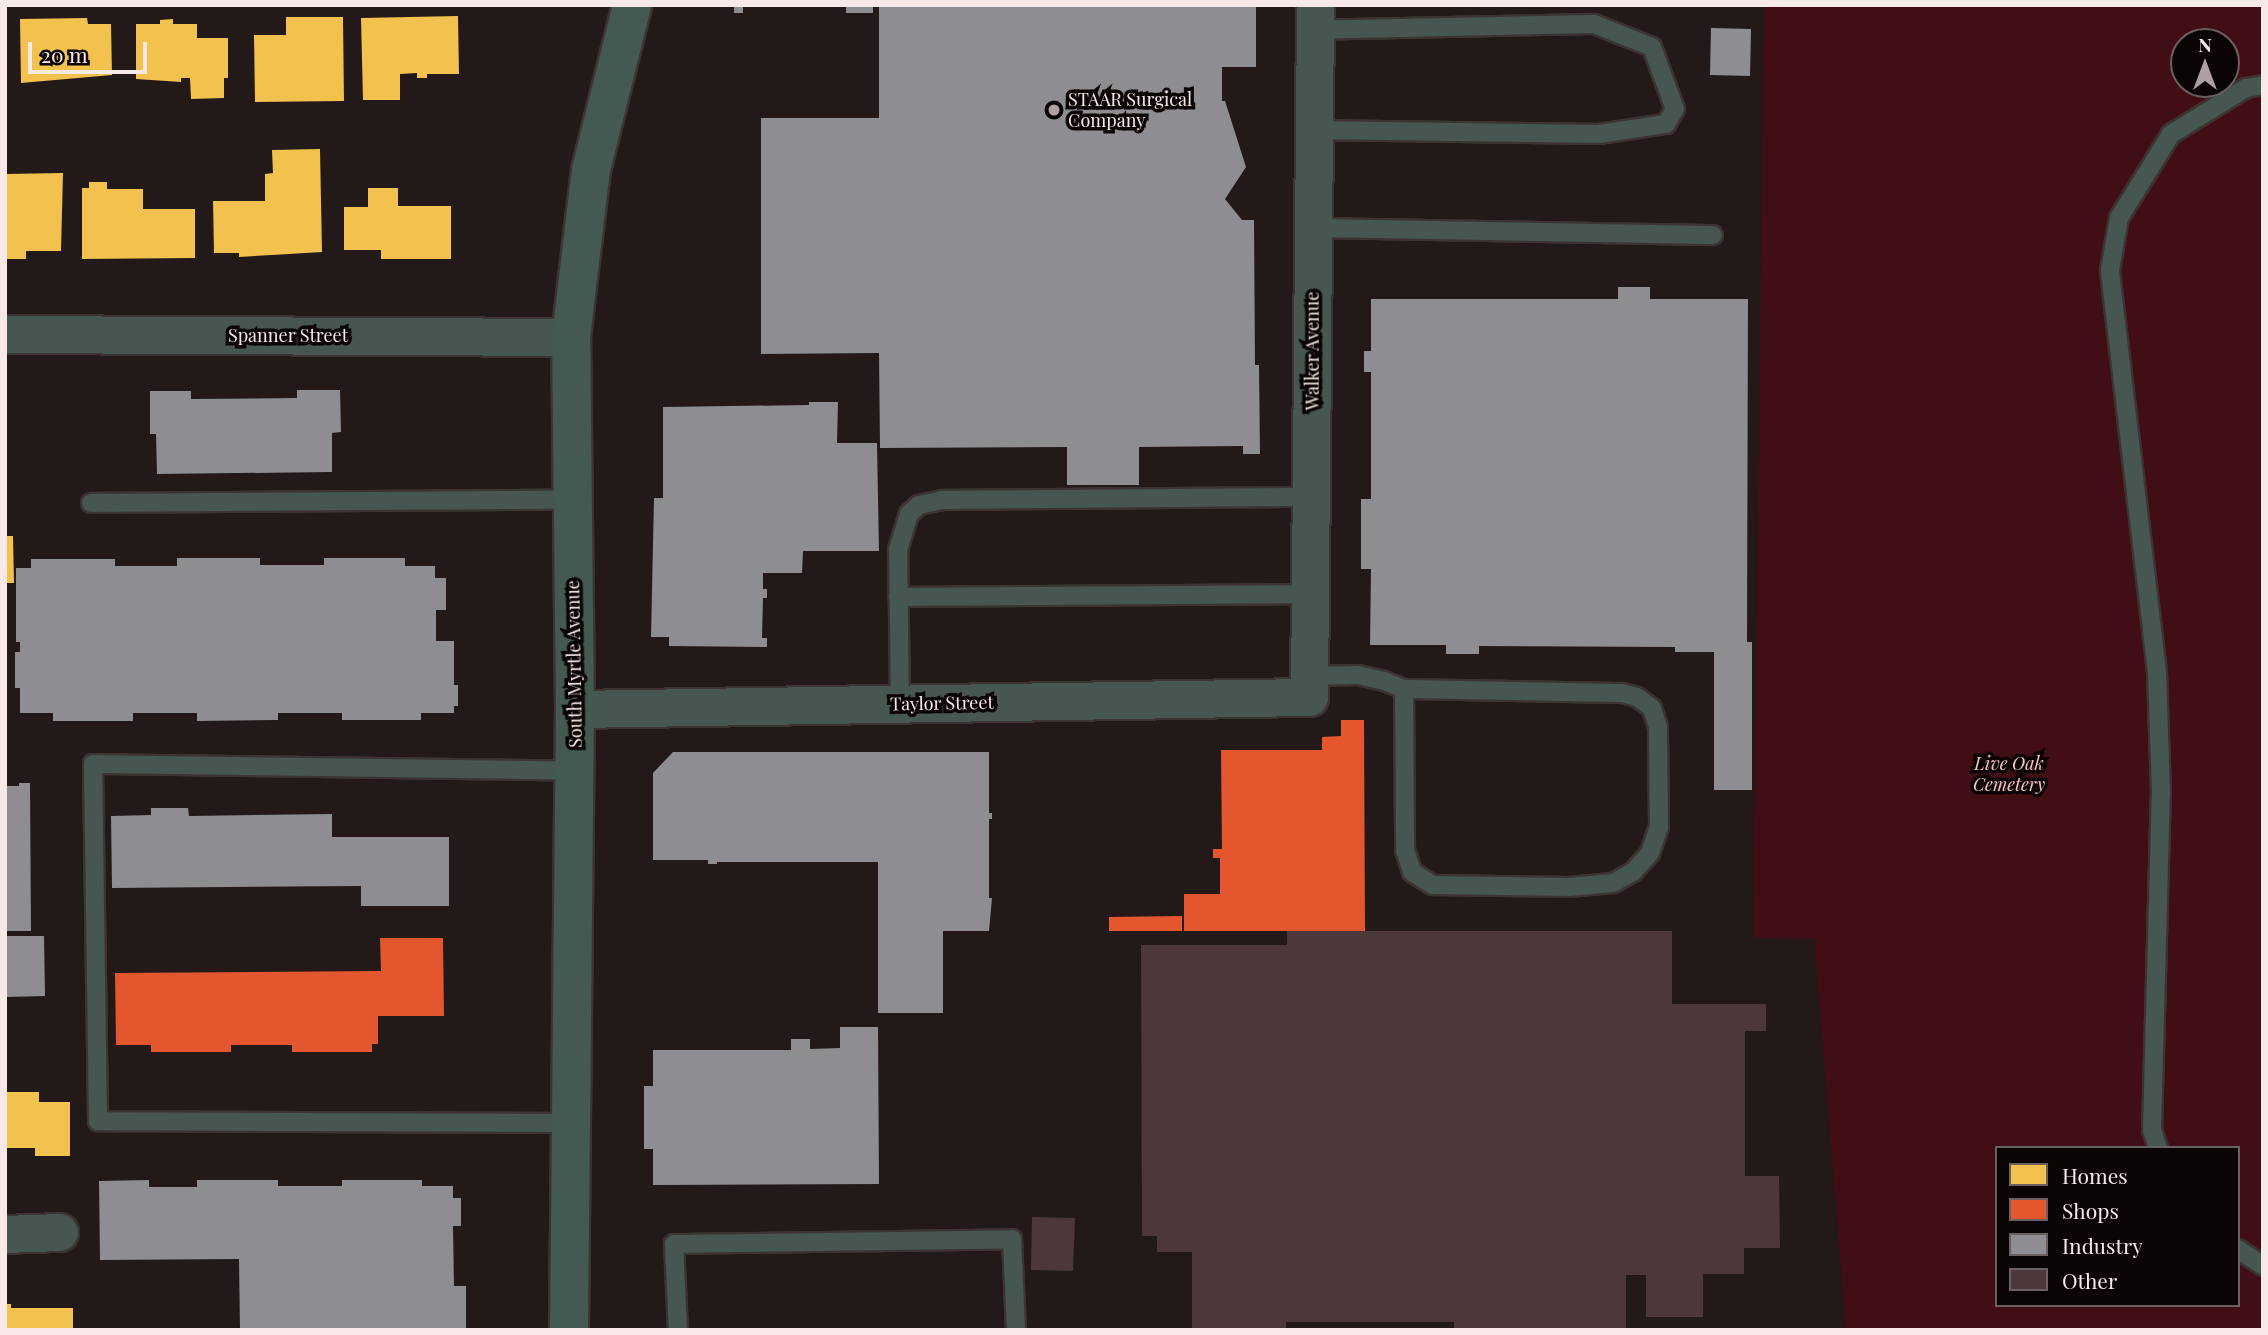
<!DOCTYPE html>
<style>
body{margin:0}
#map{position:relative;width:2268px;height:1335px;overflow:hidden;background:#241919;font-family:"Playfair Display",serif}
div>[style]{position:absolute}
.green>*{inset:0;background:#410e15}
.homes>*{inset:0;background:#f2c14e}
.shops>*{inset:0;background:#e4572e}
.industry>*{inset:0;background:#8d8d92}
.building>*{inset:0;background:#4c373a}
.roads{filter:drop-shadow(2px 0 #3d3333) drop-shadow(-2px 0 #3d3333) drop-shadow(0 2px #3d3333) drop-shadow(0 -2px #3d3333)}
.lane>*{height:18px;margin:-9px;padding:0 9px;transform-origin:9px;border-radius:9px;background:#465650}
.street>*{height:37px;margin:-18.5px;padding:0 18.5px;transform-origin:18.5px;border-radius:18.5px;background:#465650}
.secondary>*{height:38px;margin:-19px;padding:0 19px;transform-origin:19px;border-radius:19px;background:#445951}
.dots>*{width:19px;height:19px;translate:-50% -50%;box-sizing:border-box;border:4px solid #0b0404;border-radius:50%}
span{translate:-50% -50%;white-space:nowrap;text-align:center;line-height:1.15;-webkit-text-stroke:7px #0b0404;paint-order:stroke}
.poi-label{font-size:18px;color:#f8e9e9}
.left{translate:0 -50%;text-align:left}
.street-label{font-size:18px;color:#f8e9e9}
.park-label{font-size:18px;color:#f4c0c0;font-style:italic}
.frame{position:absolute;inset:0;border:7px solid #f8e9e9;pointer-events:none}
.legend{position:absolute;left:1995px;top:1146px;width:245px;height:161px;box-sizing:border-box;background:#0b0404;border:2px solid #6a6060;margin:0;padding:9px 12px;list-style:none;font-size:21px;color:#f8e9e9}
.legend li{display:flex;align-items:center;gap:14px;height:35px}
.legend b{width:35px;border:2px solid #6a6060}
.north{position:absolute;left:2170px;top:28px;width:70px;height:70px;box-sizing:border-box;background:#0b0404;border:2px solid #6a6060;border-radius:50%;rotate:0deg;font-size:19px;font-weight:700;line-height:28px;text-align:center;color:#f8e9e9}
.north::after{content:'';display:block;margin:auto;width:24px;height:32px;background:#aea0a0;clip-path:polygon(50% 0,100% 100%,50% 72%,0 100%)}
.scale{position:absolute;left:28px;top:42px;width:119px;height:32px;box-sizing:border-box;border:4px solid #f8e9e9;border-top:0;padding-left:9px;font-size:21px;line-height:24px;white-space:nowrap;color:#f8e9e9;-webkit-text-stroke:5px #0b0404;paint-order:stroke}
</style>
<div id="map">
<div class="green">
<i style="clip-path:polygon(evenodd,1764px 5px,2263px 5px,2263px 1330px,1846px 1330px,1814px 939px,1753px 938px,1764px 5px,2184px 42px,2226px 42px,2226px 84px,2184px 84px,2184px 42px,1764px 5px,1997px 1148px,2238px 1148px,2238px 1305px,1997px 1305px,1997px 1148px)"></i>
</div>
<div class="homes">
<i style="clip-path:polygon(458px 16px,459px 74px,427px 74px,427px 78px,417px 78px,417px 73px,400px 74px,400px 100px,363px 100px,361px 18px)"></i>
<i style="clip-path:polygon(286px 17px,343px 17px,344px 101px,255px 102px,254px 35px,286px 35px)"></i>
<i style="clip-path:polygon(87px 18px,88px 24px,111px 24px,112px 75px,21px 83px,20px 19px)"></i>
<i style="clip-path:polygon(173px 19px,173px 24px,197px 24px,197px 38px,228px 38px,228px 78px,224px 78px,224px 98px,191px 99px,190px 78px,181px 78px,181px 82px,136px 79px,136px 24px,160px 24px,160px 20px)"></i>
<i style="clip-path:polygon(320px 149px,322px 252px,239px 257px,239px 253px,214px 253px,213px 201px,265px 201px,265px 174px,273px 173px,272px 150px)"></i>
<i style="clip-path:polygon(63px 173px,61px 251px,26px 251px,26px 259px,5px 259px,5px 174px)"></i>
<i style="clip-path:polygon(89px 182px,107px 182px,107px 189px,143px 189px,143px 209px,195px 209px,195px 258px,82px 259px,82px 188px,89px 188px)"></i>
<i style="clip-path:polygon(368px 188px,398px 188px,398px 206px,451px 206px,451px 259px,381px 259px,381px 250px,344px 250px,344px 207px,368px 207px)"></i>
<i style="clip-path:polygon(5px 536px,13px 536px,14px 583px,5px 583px)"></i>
<i style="clip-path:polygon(5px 1092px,39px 1092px,39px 1102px,70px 1102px,70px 1156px,35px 1156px,35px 1148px,5px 1148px)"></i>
<i style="clip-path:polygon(5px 1304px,11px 1304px,11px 1308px,73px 1308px,73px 1330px,5px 1330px)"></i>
</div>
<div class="shops">
<i style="clip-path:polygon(1341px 720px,1364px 720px,1365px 931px,1184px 931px,1184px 894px,1220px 894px,1220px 858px,1213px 858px,1213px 849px,1222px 849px,1221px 750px,1322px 750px,1322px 737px,1341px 736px)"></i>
<i style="clip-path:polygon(1182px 916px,1182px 931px,1109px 931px,1109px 917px)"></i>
<i style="clip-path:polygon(380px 938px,443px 938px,444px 1016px,378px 1016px,378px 1044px,372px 1044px,372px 1052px,292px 1052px,292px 1045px,231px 1045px,231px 1052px,151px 1052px,151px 1045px,116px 1045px,115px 973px,381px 971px)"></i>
</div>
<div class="industry">
<i style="clip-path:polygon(734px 5px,743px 5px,743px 13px,734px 13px)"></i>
<i style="clip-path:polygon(846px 5px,873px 5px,873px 13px,846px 13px)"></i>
<i style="clip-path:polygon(879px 5px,1256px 5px,1256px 67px,1222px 67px,1222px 101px,1225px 101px,1246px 167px,1225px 199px,1242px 220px,1254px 220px,1255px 365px,1259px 365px,1260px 454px,1243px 454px,1243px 446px,1139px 447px,1139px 485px,1067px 485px,1067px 447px,880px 448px,879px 353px,761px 354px,761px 118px,879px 118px)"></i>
<i style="clip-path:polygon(1711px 28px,1751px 29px,1750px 76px,1710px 75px)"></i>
<i style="clip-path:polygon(1618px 287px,1650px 287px,1650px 299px,1748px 299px,1747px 642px,1752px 642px,1752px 790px,1714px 790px,1714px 652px,1675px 652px,1675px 647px,1479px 646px,1479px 654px,1446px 654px,1446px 645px,1370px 645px,1371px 569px,1361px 569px,1361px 499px,1371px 499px,1371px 372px,1364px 372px,1364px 351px,1371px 351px,1371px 299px,1618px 299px)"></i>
<i style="clip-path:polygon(297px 390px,340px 390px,341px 432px,332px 433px,332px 472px,157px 474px,156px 434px,150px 434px,150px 391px,191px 391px,191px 399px,297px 398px)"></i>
<i style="clip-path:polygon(809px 402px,838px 402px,837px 443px,877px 443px,879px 551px,803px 551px,802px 573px,763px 573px,763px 589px,767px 589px,767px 598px,763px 598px,762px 638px,767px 638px,767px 647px,669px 646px,669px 637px,651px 637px,654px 498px,663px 498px,663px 407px,809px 405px)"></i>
<i style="clip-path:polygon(177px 558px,260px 558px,260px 565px,324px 565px,324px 558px,405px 558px,405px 566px,435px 566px,435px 578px,446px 578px,446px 610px,436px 610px,436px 641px,454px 641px,454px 685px,458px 685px,458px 706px,454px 706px,454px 713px,421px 713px,421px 720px,342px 720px,342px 713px,278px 713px,278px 720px,197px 721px,197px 713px,133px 713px,133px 721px,53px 721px,53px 713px,20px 713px,20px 688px,15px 688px,15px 652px,20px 652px,20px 642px,16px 642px,16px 568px,31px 568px,31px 559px,115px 559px,115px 566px,177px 566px)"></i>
<i style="clip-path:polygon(673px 752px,989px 752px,989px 813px,992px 813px,992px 819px,989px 819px,989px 898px,992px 898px,989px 931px,943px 931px,943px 1013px,878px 1013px,878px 862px,717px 862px,717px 864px,708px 864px,708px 860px,653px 860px,653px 773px)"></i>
<i style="clip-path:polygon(19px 783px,30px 783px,31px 931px,5px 931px,5px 786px,19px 786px)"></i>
<i style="clip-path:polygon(151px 808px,188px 808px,189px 816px,332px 814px,332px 837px,449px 837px,449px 906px,361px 906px,361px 886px,112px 888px,111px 816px,151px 815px)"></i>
<i style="clip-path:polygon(5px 936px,44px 936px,45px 996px,6px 997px)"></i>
<i style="clip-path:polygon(840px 1027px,878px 1027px,879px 1184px,653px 1185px,653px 1149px,644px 1149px,644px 1086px,653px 1086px,653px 1050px,791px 1050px,791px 1039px,810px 1039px,810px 1049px,840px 1048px)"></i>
<i style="clip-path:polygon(149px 1180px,149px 1187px,197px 1187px,197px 1180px,278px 1180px,278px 1186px,342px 1186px,342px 1180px,422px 1180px,422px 1186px,453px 1186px,453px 1198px,461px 1198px,461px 1226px,453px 1226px,454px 1286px,466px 1286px,466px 1330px,240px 1330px,239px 1259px,100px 1260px,99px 1181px)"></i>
</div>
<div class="building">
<i style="clip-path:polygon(1287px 931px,1672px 931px,1672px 1004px,1766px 1004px,1766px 1031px,1745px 1031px,1745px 1176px,1779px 1176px,1780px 1248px,1744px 1248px,1744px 1274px,1703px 1274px,1703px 1317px,1646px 1317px,1646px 1275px,1626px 1275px,1626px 1330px,1454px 1330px,1454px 1322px,1286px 1322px,1286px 1330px,1192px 1330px,1192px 1252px,1157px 1252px,1157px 1236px,1142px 1236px,1141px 945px,1287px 945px)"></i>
<i style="clip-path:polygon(1032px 1217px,1075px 1218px,1073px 1271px,1031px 1270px)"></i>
</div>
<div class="roads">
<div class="lane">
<i style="left:1313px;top:130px;width:286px;rotate:0.8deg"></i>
<i style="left:1599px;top:134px;width:68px;rotate:-8.5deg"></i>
<i style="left:1666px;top:124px;width:17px;rotate:-59deg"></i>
<i style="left:1675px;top:109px;width:66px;rotate:-110.4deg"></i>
<i style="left:1652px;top:47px;width:62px;rotate:-158.4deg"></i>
<i style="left:1594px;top:24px;width:280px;rotate:178.8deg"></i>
<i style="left:1313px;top:228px;width:400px;rotate:1deg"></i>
<i style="left:91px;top:503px;width:480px;rotate:-0.4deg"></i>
<i style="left:898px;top:597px;width:412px;rotate:-0.4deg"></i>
<i style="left:1309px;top:676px;width:49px;rotate:-1.2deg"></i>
<i style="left:1358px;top:675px;width:27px;rotate:13deg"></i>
<i style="left:1384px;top:681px;width:22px;rotate:22deg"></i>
<i style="left:1404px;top:689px;width:161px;rotate:89.6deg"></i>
<i style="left:1405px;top:850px;width:23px;rotate:72deg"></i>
<i style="left:1412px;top:872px;width:25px;rotate:32deg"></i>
<i style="left:1433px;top:885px;width:136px;rotate:0.8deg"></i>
<i style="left:1569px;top:887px;width:44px;rotate:-5.2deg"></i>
<i style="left:1613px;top:883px;width:23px;rotate:-29deg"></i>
<i style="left:1633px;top:872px;width:25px;rotate:-48deg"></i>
<i style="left:1650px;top:853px;width:28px;rotate:-71deg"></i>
<i style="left:1659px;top:827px;width:100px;rotate:-90.6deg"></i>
<i style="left:1658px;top:727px;width:20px;rotate:-108deg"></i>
<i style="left:1652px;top:708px;width:19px;rotate:-144deg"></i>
<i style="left:1637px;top:697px;width:16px;rotate:-165deg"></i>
<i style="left:1622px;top:693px;width:218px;rotate:-178.9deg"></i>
<i style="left:900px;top:704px;width:154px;rotate:-90.7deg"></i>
<i style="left:898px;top:550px;width:38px;rotate:-73deg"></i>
<i style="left:909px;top:514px;width:13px;rotate:-42deg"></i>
<i style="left:919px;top:505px;width:24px;rotate:-12deg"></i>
<i style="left:942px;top:500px;width:369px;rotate:-0.5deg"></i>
<i style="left:572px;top:1123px;width:474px;rotate:-179.8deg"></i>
<i style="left:98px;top:1121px;width:357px;rotate:-90.8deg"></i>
<i style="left:93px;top:764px;width:482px;rotate:0.8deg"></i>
<i style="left:2158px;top:1148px;width:19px;rotate:-108deg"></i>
<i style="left:2152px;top:1130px;width:337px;rotate:-88.5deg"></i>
<i style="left:2161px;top:793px;width:121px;rotate:-91.9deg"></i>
<i style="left:2157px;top:672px;width:405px;rotate:-96.7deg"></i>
<i style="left:2110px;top:270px;width:53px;rotate:-80.2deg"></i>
<i style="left:2119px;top:218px;width:99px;rotate:-58.2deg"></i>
<i style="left:2171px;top:134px;width:88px;rotate:-31.5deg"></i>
<i style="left:2246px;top:88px;width:17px;rotate:-10deg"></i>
<i style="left:2238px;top:1249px;width:30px;rotate:34deg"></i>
<i style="left:678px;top:1330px;width:86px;rotate:-92.7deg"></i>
<i style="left:674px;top:1244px;width:338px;rotate:-0.8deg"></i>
<i style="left:1012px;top:1239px;width:91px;rotate:87.5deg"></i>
</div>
<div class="street">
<i style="left:5px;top:334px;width:566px;rotate:0.3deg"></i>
<i style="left:575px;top:709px;width:734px;rotate:-0.94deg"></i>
<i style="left:1309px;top:697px;width:692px;rotate:-89.5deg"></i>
<i style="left:5px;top:1234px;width:54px;rotate:-2.1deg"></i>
</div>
<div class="secondary">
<i style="left:569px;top:1330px;width:621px;rotate:-89.45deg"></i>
<i style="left:575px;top:709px;width:372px;rotate:-90.6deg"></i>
<i style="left:571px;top:337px;width:168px;rotate:-83.2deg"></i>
<i style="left:591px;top:170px;width:170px;rotate:-76deg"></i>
</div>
</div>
<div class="dots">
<i style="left:1054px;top:110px;background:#aea0a0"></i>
</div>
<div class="poi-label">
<span class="left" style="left:1068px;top:110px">STAAR Surgical<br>Company</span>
</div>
<div class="street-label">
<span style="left:288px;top:335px">Spanner Street</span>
<span style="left:1312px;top:351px;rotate:-90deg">Walker Avenue</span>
<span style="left:574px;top:664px;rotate:-91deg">South Myrtle Avenue</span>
<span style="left:942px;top:703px;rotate:-1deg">Taylor Street</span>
</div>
<div class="park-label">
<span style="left:2009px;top:774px">Live Oak<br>Cemetery</span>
</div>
<div class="frame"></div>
<ul class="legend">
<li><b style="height:19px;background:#f2c14e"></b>Homes</li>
<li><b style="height:19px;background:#e4572e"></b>Shops</li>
<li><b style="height:19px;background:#8d8d92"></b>Industry</li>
<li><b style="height:19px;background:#4c373a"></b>Other</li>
</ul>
<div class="north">N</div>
<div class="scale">20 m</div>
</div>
